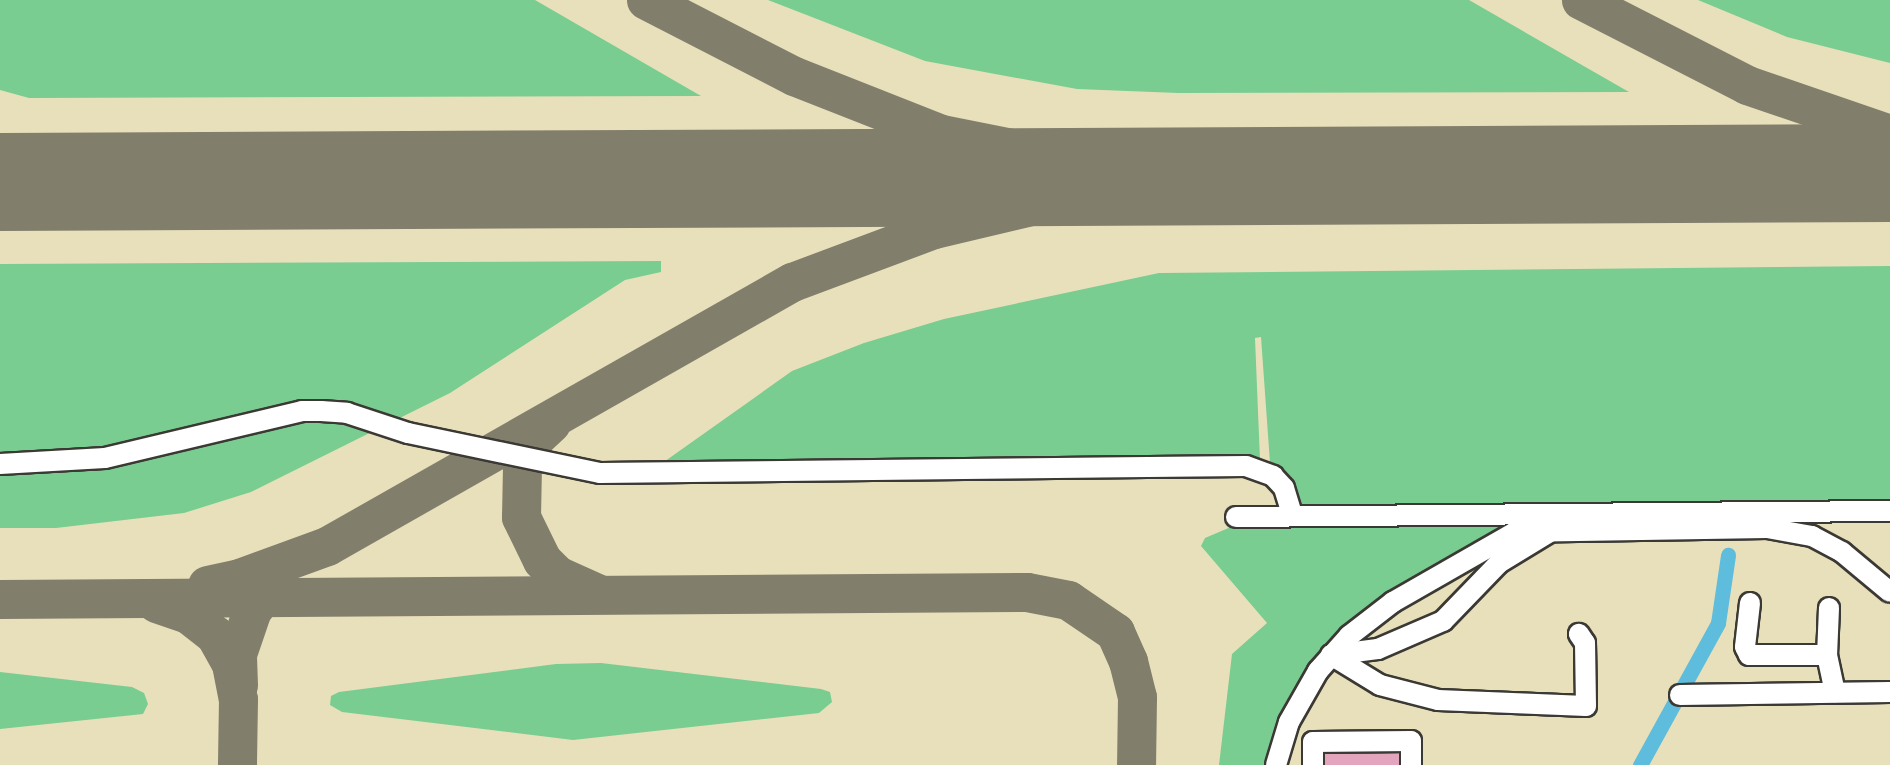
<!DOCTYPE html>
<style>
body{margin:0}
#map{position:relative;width:1890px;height:765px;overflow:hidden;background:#e8e0bb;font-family:Kalam,sans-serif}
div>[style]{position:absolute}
.green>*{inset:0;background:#79cd90}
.canal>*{height:15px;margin:-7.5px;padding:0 7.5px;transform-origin:7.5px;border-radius:7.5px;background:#5ebcdc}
.taxiway>*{height:39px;margin:-19.5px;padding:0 19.5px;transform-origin:19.5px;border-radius:19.5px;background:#827e6c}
.runway>*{height:98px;margin:-49px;padding:0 49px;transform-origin:49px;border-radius:49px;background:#827e6c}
.building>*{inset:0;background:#e3a4bd}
.roads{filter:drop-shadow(2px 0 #3b3934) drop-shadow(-2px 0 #3b3934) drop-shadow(0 2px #3b3934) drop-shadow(0 -2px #3b3934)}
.minor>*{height:20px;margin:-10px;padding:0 10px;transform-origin:10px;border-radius:10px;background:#fff}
span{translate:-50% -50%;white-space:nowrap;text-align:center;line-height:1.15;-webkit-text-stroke:4.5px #fff;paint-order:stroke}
</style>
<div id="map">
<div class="green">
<i style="clip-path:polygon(0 0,535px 0,701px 96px,29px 98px,0 90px)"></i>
<i style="clip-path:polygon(768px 0,1469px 0,1629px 92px,1178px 93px,1077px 89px,925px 61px)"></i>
<i style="clip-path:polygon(1698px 0,1890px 0,1890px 63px,1787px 37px)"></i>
<i style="clip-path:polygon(661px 261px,661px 272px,625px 280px,450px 393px,251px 492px,184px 513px,56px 528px,0 528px,0 264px)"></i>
<i style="clip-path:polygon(1890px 266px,1890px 504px,1300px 504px,1292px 484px,1270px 463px,1261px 337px,1255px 338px,1260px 460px,661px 464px,792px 371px,864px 343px,944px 319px,1159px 273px)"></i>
<i style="clip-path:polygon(1245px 521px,1500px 521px,1515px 532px,1349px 636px,1272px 765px,1219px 765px,1232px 654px,1267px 623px,1201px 546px,1205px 538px)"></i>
<i style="clip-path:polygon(601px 663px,821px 689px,830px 692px,832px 702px,819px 713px,573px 740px,342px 712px,330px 705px,331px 696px,339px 692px,556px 664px)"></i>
<i style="clip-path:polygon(0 672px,132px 687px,144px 693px,148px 704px,143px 714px,0 729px)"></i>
</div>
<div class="canal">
<i style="left:1640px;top:765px;width:162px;rotate:-61.2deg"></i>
<i style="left:1718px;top:623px;width:69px;rotate:-81.6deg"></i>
</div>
<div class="taxiway">
<i style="left:646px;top:0;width:166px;rotate:27.2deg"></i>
<i style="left:794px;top:76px;width:158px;rotate:21.5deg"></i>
<i style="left:941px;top:134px;width:146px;rotate:11.1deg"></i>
<i style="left:1084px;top:162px;width:85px;rotate:3.4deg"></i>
<i style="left:1581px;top:0;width:186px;rotate:27.1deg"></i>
<i style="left:1747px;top:85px;width:151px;rotate:18.9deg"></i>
<i style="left:0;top:170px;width:70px;rotate:9.9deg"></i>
<i style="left:551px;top:423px;width:26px;rotate:137deg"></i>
<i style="left:532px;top:441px;width:26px;rotate:113deg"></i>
<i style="left:522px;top:465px;width:52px;rotate:91.1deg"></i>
<i style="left:521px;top:517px;width:48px;rotate:64deg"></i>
<i style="left:542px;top:560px;width:21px;rotate:45deg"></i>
<i style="left:557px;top:575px;width:44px;rotate:24.2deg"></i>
<i style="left:207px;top:585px;width:33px;rotate:-12deg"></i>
<i style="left:239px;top:578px;width:94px;rotate:-20deg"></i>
<i style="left:327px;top:546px;width:535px;rotate:-29.59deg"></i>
<i style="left:792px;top:282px;width:152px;rotate:-20.5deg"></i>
<i style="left:934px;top:229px;width:152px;rotate:-13.3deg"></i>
<i style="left:1082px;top:194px;width:218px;rotate:-5deg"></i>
<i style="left:0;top:599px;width:1027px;rotate:-0.39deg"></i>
<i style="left:1027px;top:592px;width:42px;rotate:11deg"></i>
<i style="left:1068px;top:600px;width:57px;rotate:34.2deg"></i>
<i style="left:1115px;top:632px;width:32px;rotate:66deg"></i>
<i style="left:1128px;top:661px;width:37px;rotate:76deg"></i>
<i style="left:1137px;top:697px;width:68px;rotate:90.8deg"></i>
<i style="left:156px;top:603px;width:34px;rotate:19deg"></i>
<i style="left:188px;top:614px;width:34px;rotate:38deg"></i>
<i style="left:215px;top:635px;width:33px;rotate:61deg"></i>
<i style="left:231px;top:664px;width:36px;rotate:79deg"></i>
<i style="left:238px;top:699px;width:66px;rotate:90.9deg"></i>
<i style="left:238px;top:685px;width:31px;rotate:-92deg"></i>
<i style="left:237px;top:654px;width:46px;rotate:-71.2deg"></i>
<i style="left:252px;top:610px;width:38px;rotate:-51deg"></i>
</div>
<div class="runway">
<i style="left:0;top:182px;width:1890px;rotate:-0.27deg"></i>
</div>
<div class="building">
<i style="clip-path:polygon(1399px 753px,1399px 765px,1325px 765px,1325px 754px)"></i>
</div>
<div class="roads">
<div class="minor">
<i style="left:0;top:464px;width:105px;rotate:-3.3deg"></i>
<i style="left:105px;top:458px;width:203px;rotate:-13.4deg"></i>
<i style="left:302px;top:411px;width:19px"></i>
<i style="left:321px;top:411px;width:26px;rotate:4deg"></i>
<i style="left:347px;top:413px;width:64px;rotate:18.2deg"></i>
<i style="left:408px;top:433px;width:196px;rotate:11.8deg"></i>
<i style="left:600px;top:473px;width:646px;rotate:-0.62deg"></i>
<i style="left:1246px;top:466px;width:29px;rotate:20deg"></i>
<i style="left:1273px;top:476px;width:16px;rotate:47deg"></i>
<i style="left:1284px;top:488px;width:27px;rotate:73deg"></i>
<i style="left:1236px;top:517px;width:654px;rotate:-0.53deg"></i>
<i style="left:1750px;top:603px;width:44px;rotate:96.5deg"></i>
<i style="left:1745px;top:647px;width:9px;rotate:63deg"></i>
<i style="left:1749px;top:655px;width:78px"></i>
<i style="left:1829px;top:608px;width:47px;rotate:92.4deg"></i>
<i style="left:1827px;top:655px;width:38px;rotate:78deg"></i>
<i style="left:1331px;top:655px;width:57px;rotate:31.5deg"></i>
<i style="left:1380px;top:685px;width:60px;rotate:14.5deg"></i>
<i style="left:1438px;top:700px;width:148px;rotate:2.3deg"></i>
<i style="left:1586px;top:706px;width:63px;rotate:-90.9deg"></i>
<i style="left:1585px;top:643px;width:11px;rotate:-124deg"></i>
<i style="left:1331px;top:655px;width:47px;rotate:-7.3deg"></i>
<i style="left:1378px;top:649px;width:71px;rotate:-23.3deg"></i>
<i style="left:1443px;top:621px;width:81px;rotate:-46deg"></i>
<i style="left:1499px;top:563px;width:63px;rotate:-31.4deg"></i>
<i style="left:1680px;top:695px;width:210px;rotate:-0.8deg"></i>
<i style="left:1276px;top:765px;width:45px;rotate:-73.2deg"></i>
<i style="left:1289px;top:722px;width:59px;rotate:-60.4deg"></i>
<i style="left:1318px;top:671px;width:47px;rotate:-48.5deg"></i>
<i style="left:1349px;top:636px;width:56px;rotate:-37.7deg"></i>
<i style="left:1393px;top:602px;width:141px;rotate:-29.8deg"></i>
<i style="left:1515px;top:532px;width:252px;rotate:-0.9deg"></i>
<i style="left:1767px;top:528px;width:46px;rotate:10.1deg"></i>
<i style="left:1812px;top:536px;width:34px;rotate:28deg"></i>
<i style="left:1842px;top:552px;width:62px;rotate:39.8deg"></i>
<i style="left:1313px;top:765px;width:23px;rotate:-90deg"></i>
<i style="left:1313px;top:742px;width:98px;rotate:-0.6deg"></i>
<i style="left:1411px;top:741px;width:24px;rotate:90deg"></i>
</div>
</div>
</div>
